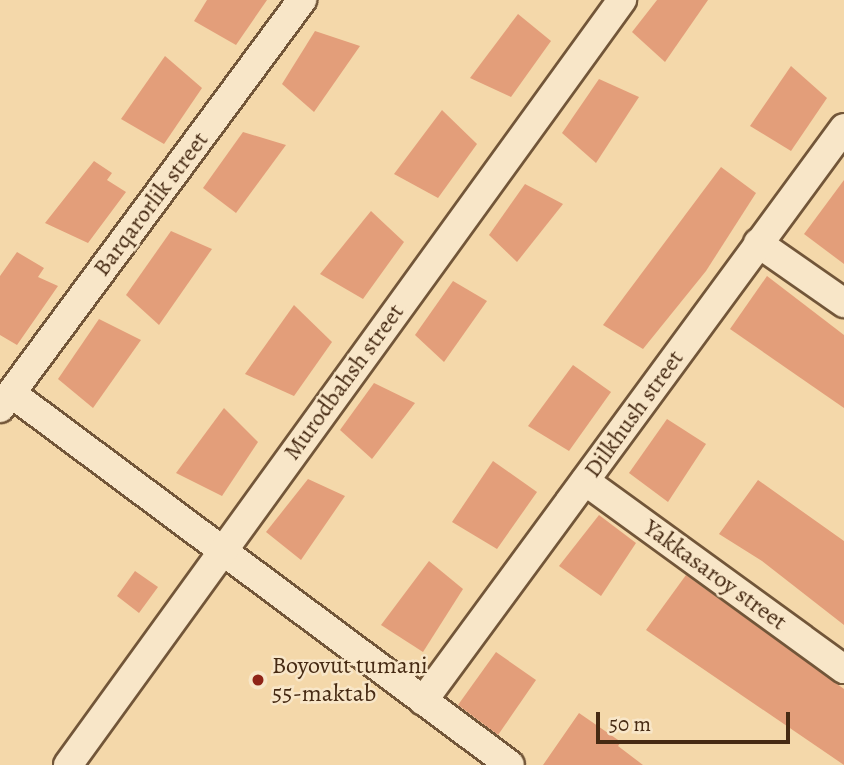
<!DOCTYPE html>
<style>
body{margin:0}
#map{position:relative;width:844px;height:765px;overflow:hidden;background:#f4d8aa;font-family:Alegreya,serif}
div>[style]{position:absolute}
.building>*{inset:0;background:#e39e7a}
.roads{filter:drop-shadow(2px 0 #725639) drop-shadow(-2px 0 #725639) drop-shadow(0 2px #725639) drop-shadow(0 -2px #725639)}
.minor>*{height:28px;margin:-14px;padding:0 14px;transform-origin:14px;border-radius:14px;background:#f8e6c8}
.dots>*{width:19px;height:19px;translate:-50% -50%;box-sizing:border-box;border:4px solid #f8e6c8;border-radius:50%}
span{translate:-50% -50%;white-space:nowrap;text-align:center;line-height:1.15;-webkit-text-stroke:5px #f8e6c8;paint-order:stroke}
.street-label{font-size:24px;color:#462a13}
.poi-label{font-size:24px;color:#462a13}
.left{translate:0 -50%;text-align:left}
.scale{position:absolute;left:596px;top:712px;width:194px;height:32px;box-sizing:border-box;border:4px solid #462a13;border-top:0;padding-left:9px;font-size:21px;line-height:24px;white-space:nowrap;color:#462a13;-webkit-text-stroke:5px #f8e6c8;paint-order:stroke}
</style>
<div id="map">
<div class="building">
<i style="clip-path:polygon(207px 0,267px 0,236px 45px,194px 21px)"></i>
<i style="clip-path:polygon(657px 0,708px 0,665px 62px,632px 32px)"></i>
<i style="clip-path:polygon(518px 14px,551px 41px,511px 97px,470px 78px)"></i>
<i style="clip-path:polygon(315px 31px,360px 46px,314px 112px,282px 84px)"></i>
<i style="clip-path:polygon(165px 56px,202px 88px,164px 144px,121px 119px)"></i>
<i style="clip-path:polygon(791px 66px,827px 98px,791px 151px,750px 126px)"></i>
<i style="clip-path:polygon(599px 79px,639px 97px,596px 163px,562px 133px)"></i>
<i style="clip-path:polygon(442px 110px,477px 144px,438px 198px,394px 174px)"></i>
<i style="clip-path:polygon(243px 132px,286px 145px,236px 213px,203px 188px)"></i>
<i style="clip-path:polygon(94px 161px,112px 173px,107px 180px,126px 192px,88px 243px,45px 223px)"></i>
<i style="clip-path:polygon(721px 167px,756px 193px,706px 271px,643px 349px,603px 325px)"></i>
<i style="clip-path:polygon(844px 180px,844px 264px,804px 234px)"></i>
<i style="clip-path:polygon(525px 184px,563px 204px,517px 262px,489px 235px)"></i>
<i style="clip-path:polygon(371px 211px,404px 242px,363px 299px,320px 274px)"></i>
<i style="clip-path:polygon(171px 231px,212px 249px,159px 325px,126px 295px)"></i>
<i style="clip-path:polygon(17px 252px,44px 268px,38px 277px,58px 286px,17px 345px,0 335px,0 276px)"></i>
<i style="clip-path:polygon(767px 276px,844px 335px,844px 408px,730px 329px)"></i>
<i style="clip-path:polygon(453px 281px,487px 301px,444px 362px,415px 335px)"></i>
<i style="clip-path:polygon(294px 305px,332px 342px,294px 396px,245px 374px)"></i>
<i style="clip-path:polygon(99px 319px,141px 340px,93px 408px,58px 379px)"></i>
<i style="clip-path:polygon(573px 365px,611px 392px,569px 451px,528px 426px)"></i>
<i style="clip-path:polygon(374px 383px,415px 403px,372px 459px,340px 430px)"></i>
<i style="clip-path:polygon(224px 408px,258px 442px,222px 496px,176px 473px)"></i>
<i style="clip-path:polygon(667px 419px,706px 444px,668px 502px,629px 473px)"></i>
<i style="clip-path:polygon(493px 461px,537px 492px,497px 549px,452px 522px)"></i>
<i style="clip-path:polygon(308px 479px,345px 496px,301px 560px,266px 532px)"></i>
<i style="clip-path:polygon(758px 480px,844px 541px,844px 625px,762px 561px,719px 534px)"></i>
<i style="clip-path:polygon(599px 515px,636px 543px,601px 596px,559px 566px)"></i>
<i style="clip-path:polygon(429px 561px,463px 589px,423px 652px,381px 625px)"></i>
<i style="clip-path:polygon(135px 571px,158px 587px,139px 613px,117px 596px)"></i>
<i style="clip-path:polygon(686px 575px,844px 689px,844px 765px,646px 630px)"></i>
<i style="clip-path:polygon(496px 652px,536px 680px,498px 735px,458px 705px)"></i>
<i style="clip-path:polygon(579px 713px,621px 742px,618px 746px,643px 765px,543px 765px)"></i>
</div>
<div class="roads">
<div class="minor">
<i style="left:758px;top:243px;width:105px;rotate:34.9deg"></i>
<i style="left:11px;top:393px;width:622px;rotate:36.7deg"></i>
<i style="left:0;top:408px;width:508px;rotate:-53.49deg"></i>
<i style="left:585px;top:481px;width:320px;rotate:36deg"></i>
<i style="left:423px;top:701px;width:711px;rotate:-53.69deg"></i>
<i style="left:68px;top:765px;width:945px;rotate:-54.09deg"></i>
</div>
</div>
<div class="dots">
<i style="left:258px;top:680px;background:#8f2418"></i>
</div>
<div class="street-label">
<span style="left:151px;top:204px;rotate:-53deg">Barqarorlik street</span>
<span style="left:344px;top:382px;rotate:-54deg">Murodbahsh street</span>
<span style="left:634px;top:414px;rotate:-54deg">Dilkhush street</span>
<span style="left:715px;top:575px;rotate:36deg">Yakkasaroy street</span>
</div>
<div class="poi-label">
<span class="left" style="left:272px;top:680px">Boyovut tumani<br>55-maktab</span>
</div>
<div class="scale">50 m</div>
</div>
